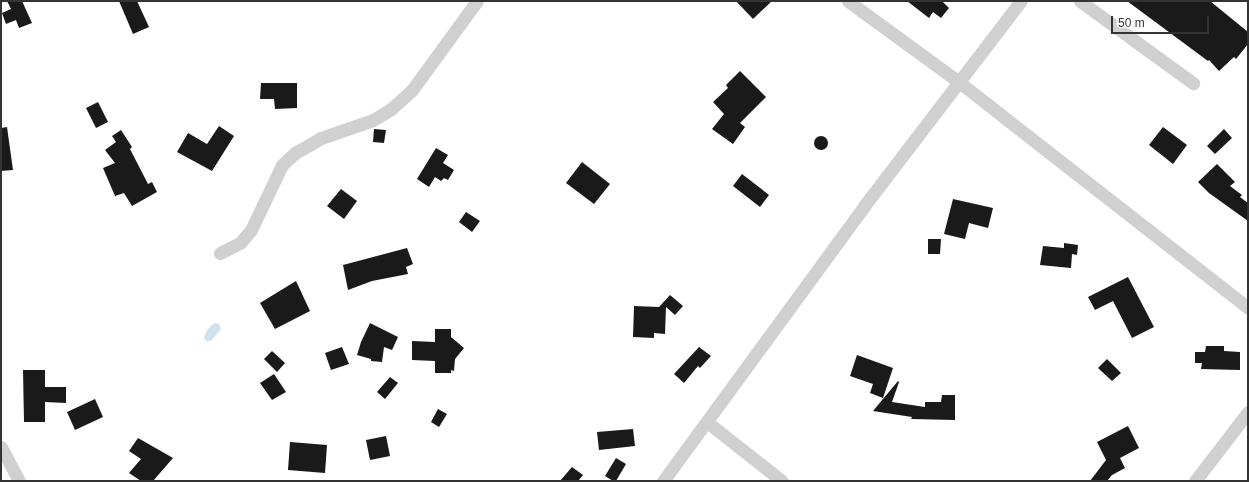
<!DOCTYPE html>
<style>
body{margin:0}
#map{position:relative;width:1249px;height:482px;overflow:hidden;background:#fff;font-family:Arial,sans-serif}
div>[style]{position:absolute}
.water>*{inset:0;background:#cfe2ee}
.building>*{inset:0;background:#1a1a1a}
.round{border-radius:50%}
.minor>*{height:13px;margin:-6.5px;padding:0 6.5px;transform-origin:6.5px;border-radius:6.5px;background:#d0d0d0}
span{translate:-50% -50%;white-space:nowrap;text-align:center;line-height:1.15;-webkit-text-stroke:4px #fff;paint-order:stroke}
.frame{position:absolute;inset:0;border:2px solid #333;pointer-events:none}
.scale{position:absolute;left:1111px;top:16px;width:98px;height:18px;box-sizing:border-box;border:2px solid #333;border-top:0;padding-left:5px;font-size:12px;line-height:14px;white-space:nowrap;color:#333;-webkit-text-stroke:3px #fff;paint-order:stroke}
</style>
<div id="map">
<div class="water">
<i style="clip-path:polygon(214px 323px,219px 324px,221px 329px,212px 340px,207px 342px,204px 338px,207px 330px)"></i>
</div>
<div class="building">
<i style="clip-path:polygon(7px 1px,22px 1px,32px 23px,19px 28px,16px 20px,6px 24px,2px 13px,11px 9px)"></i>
<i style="clip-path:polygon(119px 1px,137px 1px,149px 27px,133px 34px)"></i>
<i style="clip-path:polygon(736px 1px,772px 1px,753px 19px)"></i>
<i style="clip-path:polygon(907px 1px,942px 1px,949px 8px,941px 18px,933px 12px,929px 18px)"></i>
<i style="clip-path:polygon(1127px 1px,1210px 1px,1248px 32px,1248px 44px,1236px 59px,1234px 57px,1219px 71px,1209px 60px,1208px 61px)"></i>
<i style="clip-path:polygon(740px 71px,766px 97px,740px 123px,745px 127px,733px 144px,712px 129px,724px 114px,713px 102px,728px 88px,726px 85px)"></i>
<i style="clip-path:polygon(261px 83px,297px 83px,297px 108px,275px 109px,274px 99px,260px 99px)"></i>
<i style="clip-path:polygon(98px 102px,108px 122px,96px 128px,86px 108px)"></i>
<i style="clip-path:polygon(219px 126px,234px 136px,212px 171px,177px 152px,188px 133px,207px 144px)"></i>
<i style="clip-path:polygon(7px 127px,13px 170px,1px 171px,1px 128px)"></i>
<i style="clip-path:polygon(1163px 127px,1187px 145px,1173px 164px,1149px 145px)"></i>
<i style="clip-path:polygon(374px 129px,386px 130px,384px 143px,373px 142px)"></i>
<i style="clip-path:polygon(1224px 129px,1232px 138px,1215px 154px,1207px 146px)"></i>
<i style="clip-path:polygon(121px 130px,132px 147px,130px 149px,148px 184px,152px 182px,157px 192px,132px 206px,124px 193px,115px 196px,103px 168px,115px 163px,105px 150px,116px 142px,112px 136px)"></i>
<i class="round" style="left:814px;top:136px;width:14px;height:14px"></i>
<i style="clip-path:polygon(436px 148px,448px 155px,443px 163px,454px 170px,448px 180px,444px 178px,441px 181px,435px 177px,429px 187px,417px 179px)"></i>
<i style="clip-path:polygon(582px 162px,610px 184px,594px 204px,566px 183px)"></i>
<i style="clip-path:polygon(1217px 164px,1235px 182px,1230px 186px,1242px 195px,1240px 197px,1248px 203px,1248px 221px,1209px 193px,1198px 182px)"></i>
<i style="clip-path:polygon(742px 174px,769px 195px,760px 207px,733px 186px)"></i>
<i style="clip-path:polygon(341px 189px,357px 201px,344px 219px,327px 206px)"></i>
<i style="clip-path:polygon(953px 199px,993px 208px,988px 228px,969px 223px,965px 239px,944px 234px)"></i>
<i style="clip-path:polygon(466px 212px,480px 221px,472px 232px,459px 222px)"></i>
<i style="clip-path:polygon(928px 239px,941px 239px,940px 254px,928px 254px)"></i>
<i style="clip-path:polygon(1064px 243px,1078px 245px,1077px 255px,1072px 254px,1071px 268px,1040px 265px,1043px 246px,1064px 248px)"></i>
<i style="clip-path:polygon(407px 248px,413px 264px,406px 267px,408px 274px,372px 281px,348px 290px,343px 265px)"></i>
<i style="clip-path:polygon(1128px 277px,1154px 327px,1132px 338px,1113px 301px,1095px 310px,1088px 297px)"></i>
<i style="clip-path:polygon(296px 281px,310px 311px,275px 329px,260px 303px)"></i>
<i style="clip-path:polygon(670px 295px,683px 306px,675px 315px,666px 307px,665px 334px,654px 333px,654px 338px,633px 337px,634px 306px,659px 307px)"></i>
<i style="clip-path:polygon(370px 323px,398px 337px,392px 350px,384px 347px,382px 362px,371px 361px,371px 359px,357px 355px,361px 342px)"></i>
<i style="clip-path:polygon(435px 329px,451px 329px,451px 337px,464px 348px,455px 359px,454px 371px,451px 370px,451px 373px,435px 373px,435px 361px,412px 360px,412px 341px,435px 342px)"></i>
<i style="clip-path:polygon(1206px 346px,1224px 346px,1224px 351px,1240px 352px,1240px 370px,1201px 369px,1202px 363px,1195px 363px,1195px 352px,1205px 352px)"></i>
<i style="clip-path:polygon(342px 347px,349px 364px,331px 370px,325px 353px)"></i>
<i style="clip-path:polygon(699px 347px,711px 356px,700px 368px,698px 366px,684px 383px,674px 374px)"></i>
<i style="clip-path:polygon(272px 351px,285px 363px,277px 372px,264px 359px)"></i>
<i style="clip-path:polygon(857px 355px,893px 368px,883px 398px,870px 393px,873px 384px,850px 376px)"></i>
<i style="clip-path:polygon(1107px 359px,1121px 373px,1112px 381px,1098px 368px)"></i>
<i style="clip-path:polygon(23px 370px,45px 370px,45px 387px,66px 387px,66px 403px,45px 402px,45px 422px,24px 422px)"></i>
<i style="clip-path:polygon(274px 374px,286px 392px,272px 400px,260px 383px)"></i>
<i style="clip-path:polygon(390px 377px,398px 383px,385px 399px,377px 392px)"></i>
<i style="clip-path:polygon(898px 381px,899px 382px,892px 402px,925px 407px,925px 402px,941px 402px,942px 395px,955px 395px,955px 420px,911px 419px,912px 417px,873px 411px)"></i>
<i style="clip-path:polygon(95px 399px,103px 417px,75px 430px,67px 412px)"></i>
<i style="clip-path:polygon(438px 409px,447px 414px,439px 427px,431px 422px)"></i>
<i style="clip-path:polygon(1128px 426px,1139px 448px,1120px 458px,1125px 468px,1112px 475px,1107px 481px,1090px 481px,1106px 460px,1097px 442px)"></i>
<i style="clip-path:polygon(633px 429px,635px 446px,599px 450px,597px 432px)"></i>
<i style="clip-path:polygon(386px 436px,390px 456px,370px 460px,366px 440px)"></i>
<i style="clip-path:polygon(138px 438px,173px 458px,153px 481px,141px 481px,129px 473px,141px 459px,129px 451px)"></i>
<i style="clip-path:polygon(290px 442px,327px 445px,325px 473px,288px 470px)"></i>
<i style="clip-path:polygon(616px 458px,626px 464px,616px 481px,613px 481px,605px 476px)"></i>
<i style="clip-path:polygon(572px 467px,583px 475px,578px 481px,560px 481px)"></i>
</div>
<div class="minor">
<i style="left:848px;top:1px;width:137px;rotate:36.1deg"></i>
<i style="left:959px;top:82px;width:367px;rotate:38deg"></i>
<i style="left:1080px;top:1px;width:140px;rotate:36deg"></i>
<i style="left:220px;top:253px;width:22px;rotate:-27deg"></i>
<i style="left:240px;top:243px;width:17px;rotate:-50deg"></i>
<i style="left:251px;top:230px;width:72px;rotate:-64.5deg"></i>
<i style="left:282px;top:165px;width:18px;rotate:-43deg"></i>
<i style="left:295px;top:153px;width:30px;rotate:-30deg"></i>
<i style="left:321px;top:138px;width:55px;rotate:-19.1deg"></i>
<i style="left:373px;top:120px;width:21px;rotate:-31deg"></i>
<i style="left:391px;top:109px;width:28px;rotate:-42deg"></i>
<i style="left:412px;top:90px;width:110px;rotate:-53.9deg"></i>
<i style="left:707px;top:422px;width:95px;rotate:38.2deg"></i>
<i style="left:1px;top:447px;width:38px;rotate:62deg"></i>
<i style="left:663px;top:481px;width:341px;rotate:-53.8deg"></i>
<i style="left:864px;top:206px;width:258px;rotate:-52.6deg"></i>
<i style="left:1195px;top:481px;width:87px;rotate:-52.5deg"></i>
</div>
<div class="frame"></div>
<div class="scale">50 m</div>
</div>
